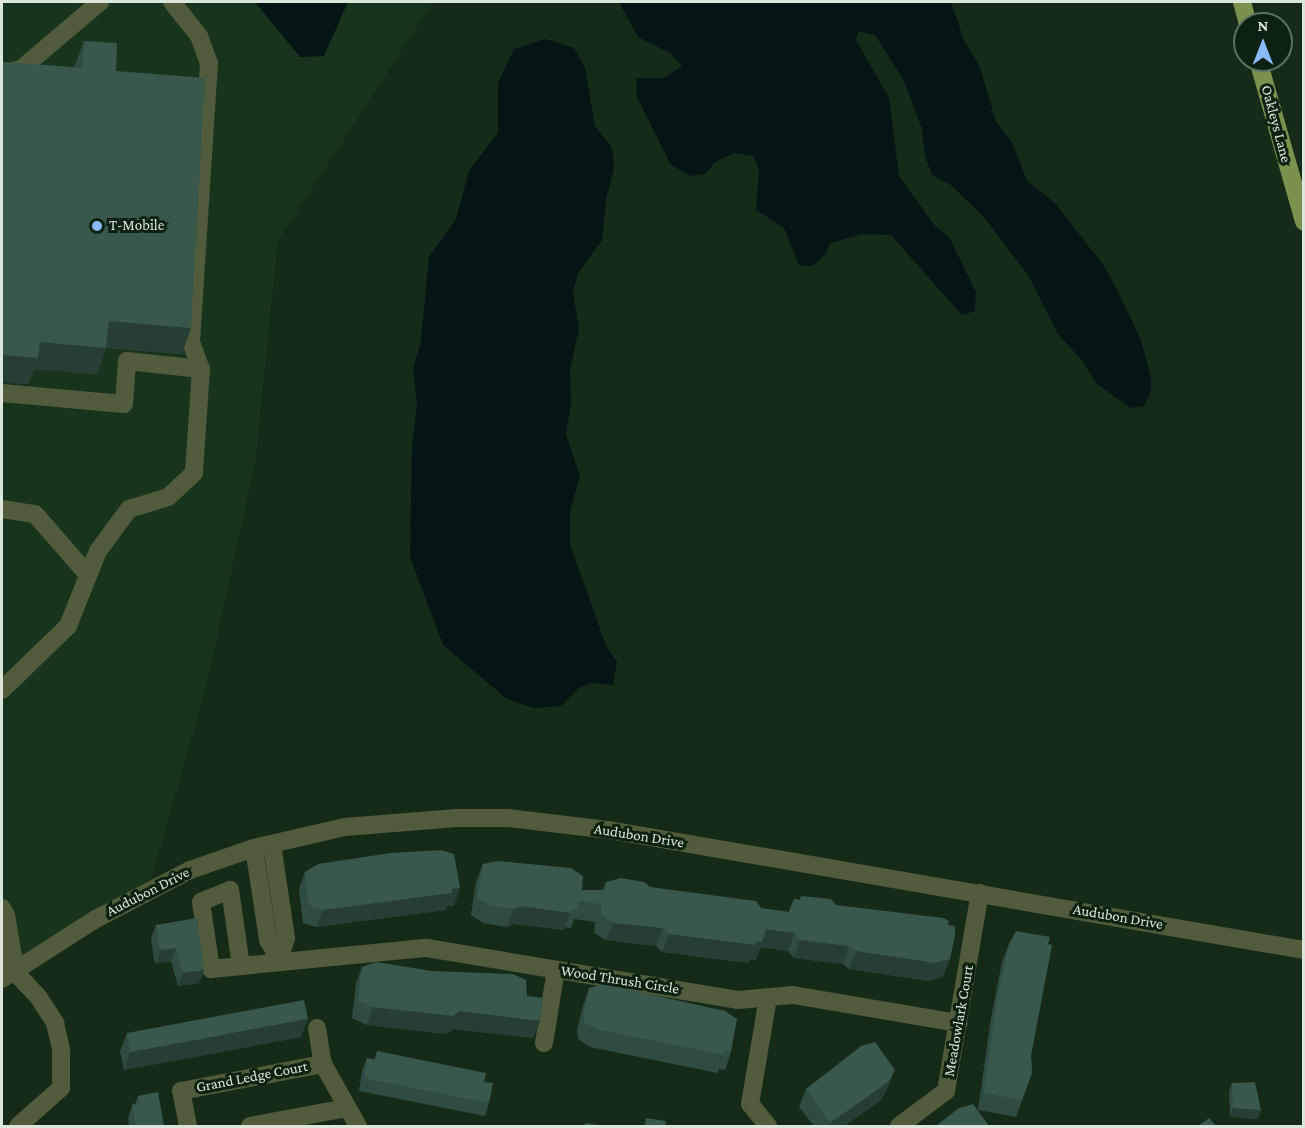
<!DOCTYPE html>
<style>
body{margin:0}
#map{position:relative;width:1305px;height:1128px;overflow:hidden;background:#162a18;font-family:"Crimson Pro",serif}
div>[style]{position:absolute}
.built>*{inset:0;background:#19341d}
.water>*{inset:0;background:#051414}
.minor>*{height:18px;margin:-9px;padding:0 9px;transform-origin:9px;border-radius:9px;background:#505c3c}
.major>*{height:18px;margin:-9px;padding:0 9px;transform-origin:9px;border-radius:9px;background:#7b924f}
.wall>*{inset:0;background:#304c41}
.shaded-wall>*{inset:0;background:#273e35}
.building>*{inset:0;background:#38584c}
.dots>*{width:16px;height:16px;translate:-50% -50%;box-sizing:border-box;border:3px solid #0c210f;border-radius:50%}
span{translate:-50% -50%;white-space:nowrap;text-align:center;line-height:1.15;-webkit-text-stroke:6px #0c210f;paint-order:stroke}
.street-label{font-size:15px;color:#dae7da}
.poi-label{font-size:15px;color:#dae7da}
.left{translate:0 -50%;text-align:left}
.frame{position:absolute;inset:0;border:3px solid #dae7da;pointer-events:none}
.north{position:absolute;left:1233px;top:12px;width:60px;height:60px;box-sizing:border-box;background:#0c210f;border:2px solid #5e7060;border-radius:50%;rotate:0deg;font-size:16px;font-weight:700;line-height:24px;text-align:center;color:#dae7da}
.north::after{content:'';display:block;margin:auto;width:21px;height:27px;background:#8bbafc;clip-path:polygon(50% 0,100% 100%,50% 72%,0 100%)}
</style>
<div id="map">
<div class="built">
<i style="clip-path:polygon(2px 2px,433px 2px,278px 241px,255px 464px,205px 691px,148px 890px,2px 979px)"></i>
</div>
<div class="water">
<i style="clip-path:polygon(255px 2px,348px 2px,324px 56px,300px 57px)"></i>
<i style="clip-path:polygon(619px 2px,951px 2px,964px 40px,980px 67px,996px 122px,1012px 142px,1027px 181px,1055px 203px,1104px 266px,1117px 290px,1141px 340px,1151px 378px,1151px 391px,1144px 406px,1131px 408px,1097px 384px,1081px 359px,1058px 334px,1028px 275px,984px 217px,951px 185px,932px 175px,925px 156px,922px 129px,904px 81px,875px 35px,858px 31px,856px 40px,889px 98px,899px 176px,935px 226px,949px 237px,976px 292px,975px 311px,962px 315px,891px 235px,863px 234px,830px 243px,826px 254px,812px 266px,799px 265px,784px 228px,756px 210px,759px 169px,753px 156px,734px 153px,715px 162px,705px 174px,691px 176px,671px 165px,637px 97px,636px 78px,664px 78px,682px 66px,670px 53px,638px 37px)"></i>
<i style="clip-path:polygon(545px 39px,574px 48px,585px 68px,595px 126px,612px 148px,614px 167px,606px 200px,602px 240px,578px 273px,573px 293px,579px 329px,570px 369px,571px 404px,566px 434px,580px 476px,570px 511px,570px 545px,607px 648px,617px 662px,613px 685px,591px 683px,579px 688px,561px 706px,533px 708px,507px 699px,443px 645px,410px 557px,412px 446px,417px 404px,413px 369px,421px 341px,429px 257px,456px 219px,469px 171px,498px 133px,498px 83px,514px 49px)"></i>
</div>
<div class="minor">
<i style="left:172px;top:2px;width:43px;rotate:51.5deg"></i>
<i style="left:199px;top:36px;width:29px;rotate:70deg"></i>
<i style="left:209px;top:63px;width:280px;rotate:93.7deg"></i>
<i style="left:191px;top:342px;width:29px;rotate:70deg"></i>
<i style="left:2px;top:74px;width:20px;rotate:-15deg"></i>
<i style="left:21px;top:69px;width:104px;rotate:-40.3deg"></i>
<i style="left:2px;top:393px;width:122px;rotate:5.2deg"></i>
<i style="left:124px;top:404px;width:43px;rotate:-86deg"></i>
<i style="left:127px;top:361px;width:74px;rotate:6.2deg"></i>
<i style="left:201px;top:369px;width:104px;rotate:93.9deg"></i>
<i style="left:194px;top:473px;width:35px;rotate:137deg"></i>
<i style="left:168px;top:497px;width:41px;rotate:162.9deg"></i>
<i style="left:129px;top:509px;width:52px;rotate:126.4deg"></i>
<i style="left:98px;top:551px;width:81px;rotate:111.8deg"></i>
<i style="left:68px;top:626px;width:92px;rotate:135.9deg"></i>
<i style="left:2px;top:509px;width:33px;rotate:9deg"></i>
<i style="left:35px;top:514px;width:81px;rotate:49deg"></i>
<i style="left:272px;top:844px;width:95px;rotate:81.5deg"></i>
<i style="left:286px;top:938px;width:22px;rotate:108deg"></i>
<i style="left:254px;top:848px;width:93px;rotate:81.3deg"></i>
<i style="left:268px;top:940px;width:22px;rotate:60deg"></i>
<i style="left:2px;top:908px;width:8px;rotate:60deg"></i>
<i style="left:6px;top:915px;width:48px;rotate:80.3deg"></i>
<i style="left:2px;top:946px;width:30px;rotate:63deg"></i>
<i style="left:16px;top:973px;width:34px;rotate:47deg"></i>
<i style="left:39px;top:998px;width:30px;rotate:57deg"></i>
<i style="left:55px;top:1023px;width:28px;rotate:77deg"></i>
<i style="left:61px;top:1050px;width:38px;rotate:90deg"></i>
<i style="left:61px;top:1088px;width:57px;rotate:138.5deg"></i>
<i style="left:241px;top:966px;width:77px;rotate:-98.2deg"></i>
<i style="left:230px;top:890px;width:31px;rotate:158deg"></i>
<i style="left:201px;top:902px;width:68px;rotate:81.5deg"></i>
<i style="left:211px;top:969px;width:217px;rotate:-5.6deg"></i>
<i style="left:427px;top:948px;width:315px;rotate:9.5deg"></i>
<i style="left:738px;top:1000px;width:55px;rotate:-5.2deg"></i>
<i style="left:793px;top:995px;width:168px;rotate:9.6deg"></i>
<i style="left:2px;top:979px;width:112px;rotate:-32.6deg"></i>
<i style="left:96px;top:919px;width:106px;rotate:-27.5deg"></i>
<i style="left:190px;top:870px;width:68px;rotate:-19deg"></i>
<i style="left:254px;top:848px;width:93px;rotate:-13deg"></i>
<i style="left:345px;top:827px;width:112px;rotate:-4.6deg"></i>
<i style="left:457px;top:818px;width:51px"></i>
<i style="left:508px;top:818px;width:102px;rotate:6.8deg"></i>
<i style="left:609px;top:830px;width:705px;rotate:9.8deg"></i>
<i style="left:317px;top:1028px;width:36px;rotate:81deg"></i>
<i style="left:323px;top:1064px;width:71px;rotate:60.6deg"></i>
<i style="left:544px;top:1043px;width:74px;rotate:-80.7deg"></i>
<i style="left:188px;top:1126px;width:36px;rotate:-101deg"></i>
<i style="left:181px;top:1091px;width:145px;rotate:-10.8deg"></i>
<i style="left:250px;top:1126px;width:99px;rotate:-10.5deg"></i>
<i style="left:768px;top:1126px;width:28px;rotate:-129deg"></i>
<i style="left:750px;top:1104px;width:108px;rotate:-80.4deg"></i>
<i style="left:899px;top:1126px;width:59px;rotate:-36.7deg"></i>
<i style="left:946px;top:1091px;width:201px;rotate:-80.3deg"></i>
</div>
<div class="major">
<i style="left:1242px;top:2px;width:23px;rotate:75deg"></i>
<i style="left:1258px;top:60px;width:168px;rotate:74.1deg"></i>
</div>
<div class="wall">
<i style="clip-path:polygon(84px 41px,116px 71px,191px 328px,182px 354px,106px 348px,97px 374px,34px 369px,28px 384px,2px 382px,2px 62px,74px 67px)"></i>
<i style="clip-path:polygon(483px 864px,582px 890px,603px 890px,606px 882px,650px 887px,761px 908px,789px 912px,794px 899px,800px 900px,801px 896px,836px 905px,943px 977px,929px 981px,849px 969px,843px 964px,794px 958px,788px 951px,761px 947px,756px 960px,750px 959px,749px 963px,662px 952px,656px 946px,606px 940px,594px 933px,595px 922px,574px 919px,571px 928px,565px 927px,564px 930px,514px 924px,507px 927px,483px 923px,471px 915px,476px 882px)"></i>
<i style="clip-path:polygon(305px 872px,454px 906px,447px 906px,446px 910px,316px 927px,303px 923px,299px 889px)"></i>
<i style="clip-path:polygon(156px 925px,204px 970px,199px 983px,178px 986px,171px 961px,156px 964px,154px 960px,151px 938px)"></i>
<i style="clip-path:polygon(1009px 944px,1031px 1056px,1032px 1073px,1016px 1117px,978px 1110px,991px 1018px,1002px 962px)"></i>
<i style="clip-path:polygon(362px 967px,527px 996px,540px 1021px,533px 1038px,454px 1029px,446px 1034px,367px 1025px,352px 1018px,356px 984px)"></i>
<i style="clip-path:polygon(589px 988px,731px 1052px,725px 1070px,719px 1069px,718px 1073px,590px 1047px,578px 1039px,577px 1030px,583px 1006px)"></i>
<i style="clip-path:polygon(127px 1033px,301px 1037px,124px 1070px,120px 1051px)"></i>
<i style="clip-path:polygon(377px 1051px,484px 1082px,489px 1103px,485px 1116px,359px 1091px,362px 1071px,367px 1058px,374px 1060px)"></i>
<i style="clip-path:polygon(1232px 1083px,1261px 1110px,1258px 1119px,1230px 1117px,1229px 1092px)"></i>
<i style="clip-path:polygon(888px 1087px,881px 1100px,844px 1126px,814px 1126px,799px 1107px,806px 1089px)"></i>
<i style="clip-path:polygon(138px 1096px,164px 1126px,129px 1126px,128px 1118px,132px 1105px,135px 1104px)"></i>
</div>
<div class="shaded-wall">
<i style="clip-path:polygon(109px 321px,191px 328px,182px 354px,99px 347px)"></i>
<i style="clip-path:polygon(40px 342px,106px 348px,97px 374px,34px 369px,28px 384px,2px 382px,2px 355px)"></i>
<i style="clip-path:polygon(460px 888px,454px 906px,447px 906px,446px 910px,316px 927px,323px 910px)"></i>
<i style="clip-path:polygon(521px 906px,570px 913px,564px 930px,514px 924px,507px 927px,514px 909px)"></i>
<i style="clip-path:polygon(613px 923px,663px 928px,656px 946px,606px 940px)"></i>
<i style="clip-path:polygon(766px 929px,794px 933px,788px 951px,761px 947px,756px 960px,750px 959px,749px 963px,662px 952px,669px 934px,756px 941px)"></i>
<i style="clip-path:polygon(800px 940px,849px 946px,843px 964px,794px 958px)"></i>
<i style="clip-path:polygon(176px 948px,171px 961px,156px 964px,161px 950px)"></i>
<i style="clip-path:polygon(856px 951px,950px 959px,943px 977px,929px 981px,849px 969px)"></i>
<i style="clip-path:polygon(204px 970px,199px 983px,178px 986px,183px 973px)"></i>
<i style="clip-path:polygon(373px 1007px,460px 1011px,540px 1021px,533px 1038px,454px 1029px,446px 1034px,367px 1025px)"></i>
<i style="clip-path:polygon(308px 1019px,301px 1037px,124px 1070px,130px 1052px)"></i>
<i style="clip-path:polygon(895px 1070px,888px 1087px,881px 1100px,844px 1126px,829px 1126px,830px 1123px)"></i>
<i style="clip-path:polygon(1233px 1108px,1261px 1110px,1258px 1119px,1230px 1117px)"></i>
</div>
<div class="building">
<i style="clip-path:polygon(84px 41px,117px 43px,116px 71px,205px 78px,191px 328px,109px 321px,106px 348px,40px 342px,38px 358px,2px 355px,2px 62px,82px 68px)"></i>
<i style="clip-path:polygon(441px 850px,454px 854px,460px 888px,452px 889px,452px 893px,323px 910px,309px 905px,305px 872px,318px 864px,391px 853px)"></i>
<i style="clip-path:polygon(498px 861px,571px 868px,583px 876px,582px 890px,604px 890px,606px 882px,621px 878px,644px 882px,650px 887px,756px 901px,761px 908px,789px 912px,794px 899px,800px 900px,801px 896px,831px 899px,836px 905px,943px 918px,949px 921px,948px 925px,955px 926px,955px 935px,950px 959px,935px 963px,856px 951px,849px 946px,800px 940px,794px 933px,766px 929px,762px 942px,756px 941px,755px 945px,669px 934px,663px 928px,613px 923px,601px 915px,601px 904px,579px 901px,577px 910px,571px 909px,570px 913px,521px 906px,514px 909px,490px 905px,477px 898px,483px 864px)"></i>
<i style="clip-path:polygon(197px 918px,204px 970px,183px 973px,176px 948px,161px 950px,159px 947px,156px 925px)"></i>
<i style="clip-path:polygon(1016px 931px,1050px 937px,1048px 944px,1052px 945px,1031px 1056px,1032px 1073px,1022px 1100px,984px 1093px,997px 1000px,1009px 944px)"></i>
<i style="clip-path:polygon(376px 962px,432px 971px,513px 974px,526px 980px,527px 996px,543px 998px,540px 1021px,460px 1011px,453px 1016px,373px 1007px,358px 1000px,362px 967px)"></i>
<i style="clip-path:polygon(604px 984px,725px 1011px,737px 1019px,731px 1052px,725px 1051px,724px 1055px,596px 1029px,584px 1022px,584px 1013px,589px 988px)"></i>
<i style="clip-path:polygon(304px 1000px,308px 1019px,130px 1052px,127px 1033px)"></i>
<i style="clip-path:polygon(875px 1042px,895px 1070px,888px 1082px,830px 1123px,806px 1089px,861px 1046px)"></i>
<i style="clip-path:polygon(377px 1051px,486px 1073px,484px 1082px,493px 1083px,489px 1103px,364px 1078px,367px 1058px,376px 1060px)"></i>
<i style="clip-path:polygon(1255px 1082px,1261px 1110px,1233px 1108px,1232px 1083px)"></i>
<i style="clip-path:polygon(158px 1092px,164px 1126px,136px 1126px,132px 1105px,140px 1103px,138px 1096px)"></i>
<i style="clip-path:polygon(973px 1104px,989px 1126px,936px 1126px,959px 1108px)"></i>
<i style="clip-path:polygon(646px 1118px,666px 1121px,665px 1126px,645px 1126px)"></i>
<i style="clip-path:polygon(1209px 1118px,1216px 1126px,1198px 1126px)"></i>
<i style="clip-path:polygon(585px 1123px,605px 1126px,585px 1126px)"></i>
</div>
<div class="dots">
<i style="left:97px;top:226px;background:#8bbafc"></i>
</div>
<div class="street-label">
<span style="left:1276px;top:124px;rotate:75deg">Oakleys Lane</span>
<span style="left:639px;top:836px;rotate:9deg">Audubon Drive</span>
<span style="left:148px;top:892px;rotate:-27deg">Audubon Drive</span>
<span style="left:1118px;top:917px;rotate:10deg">Audubon Drive</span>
<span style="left:620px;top:980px;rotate:9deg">Wood Thrush Circle</span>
<span style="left:959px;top:1021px;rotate:-80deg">Meadowlark Court</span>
<span style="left:252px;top:1077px;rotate:-11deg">Grand Ledge Court</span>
</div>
<div class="poi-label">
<span class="left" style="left:109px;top:226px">T-Mobile</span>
</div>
<div class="frame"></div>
<div class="north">N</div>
</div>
